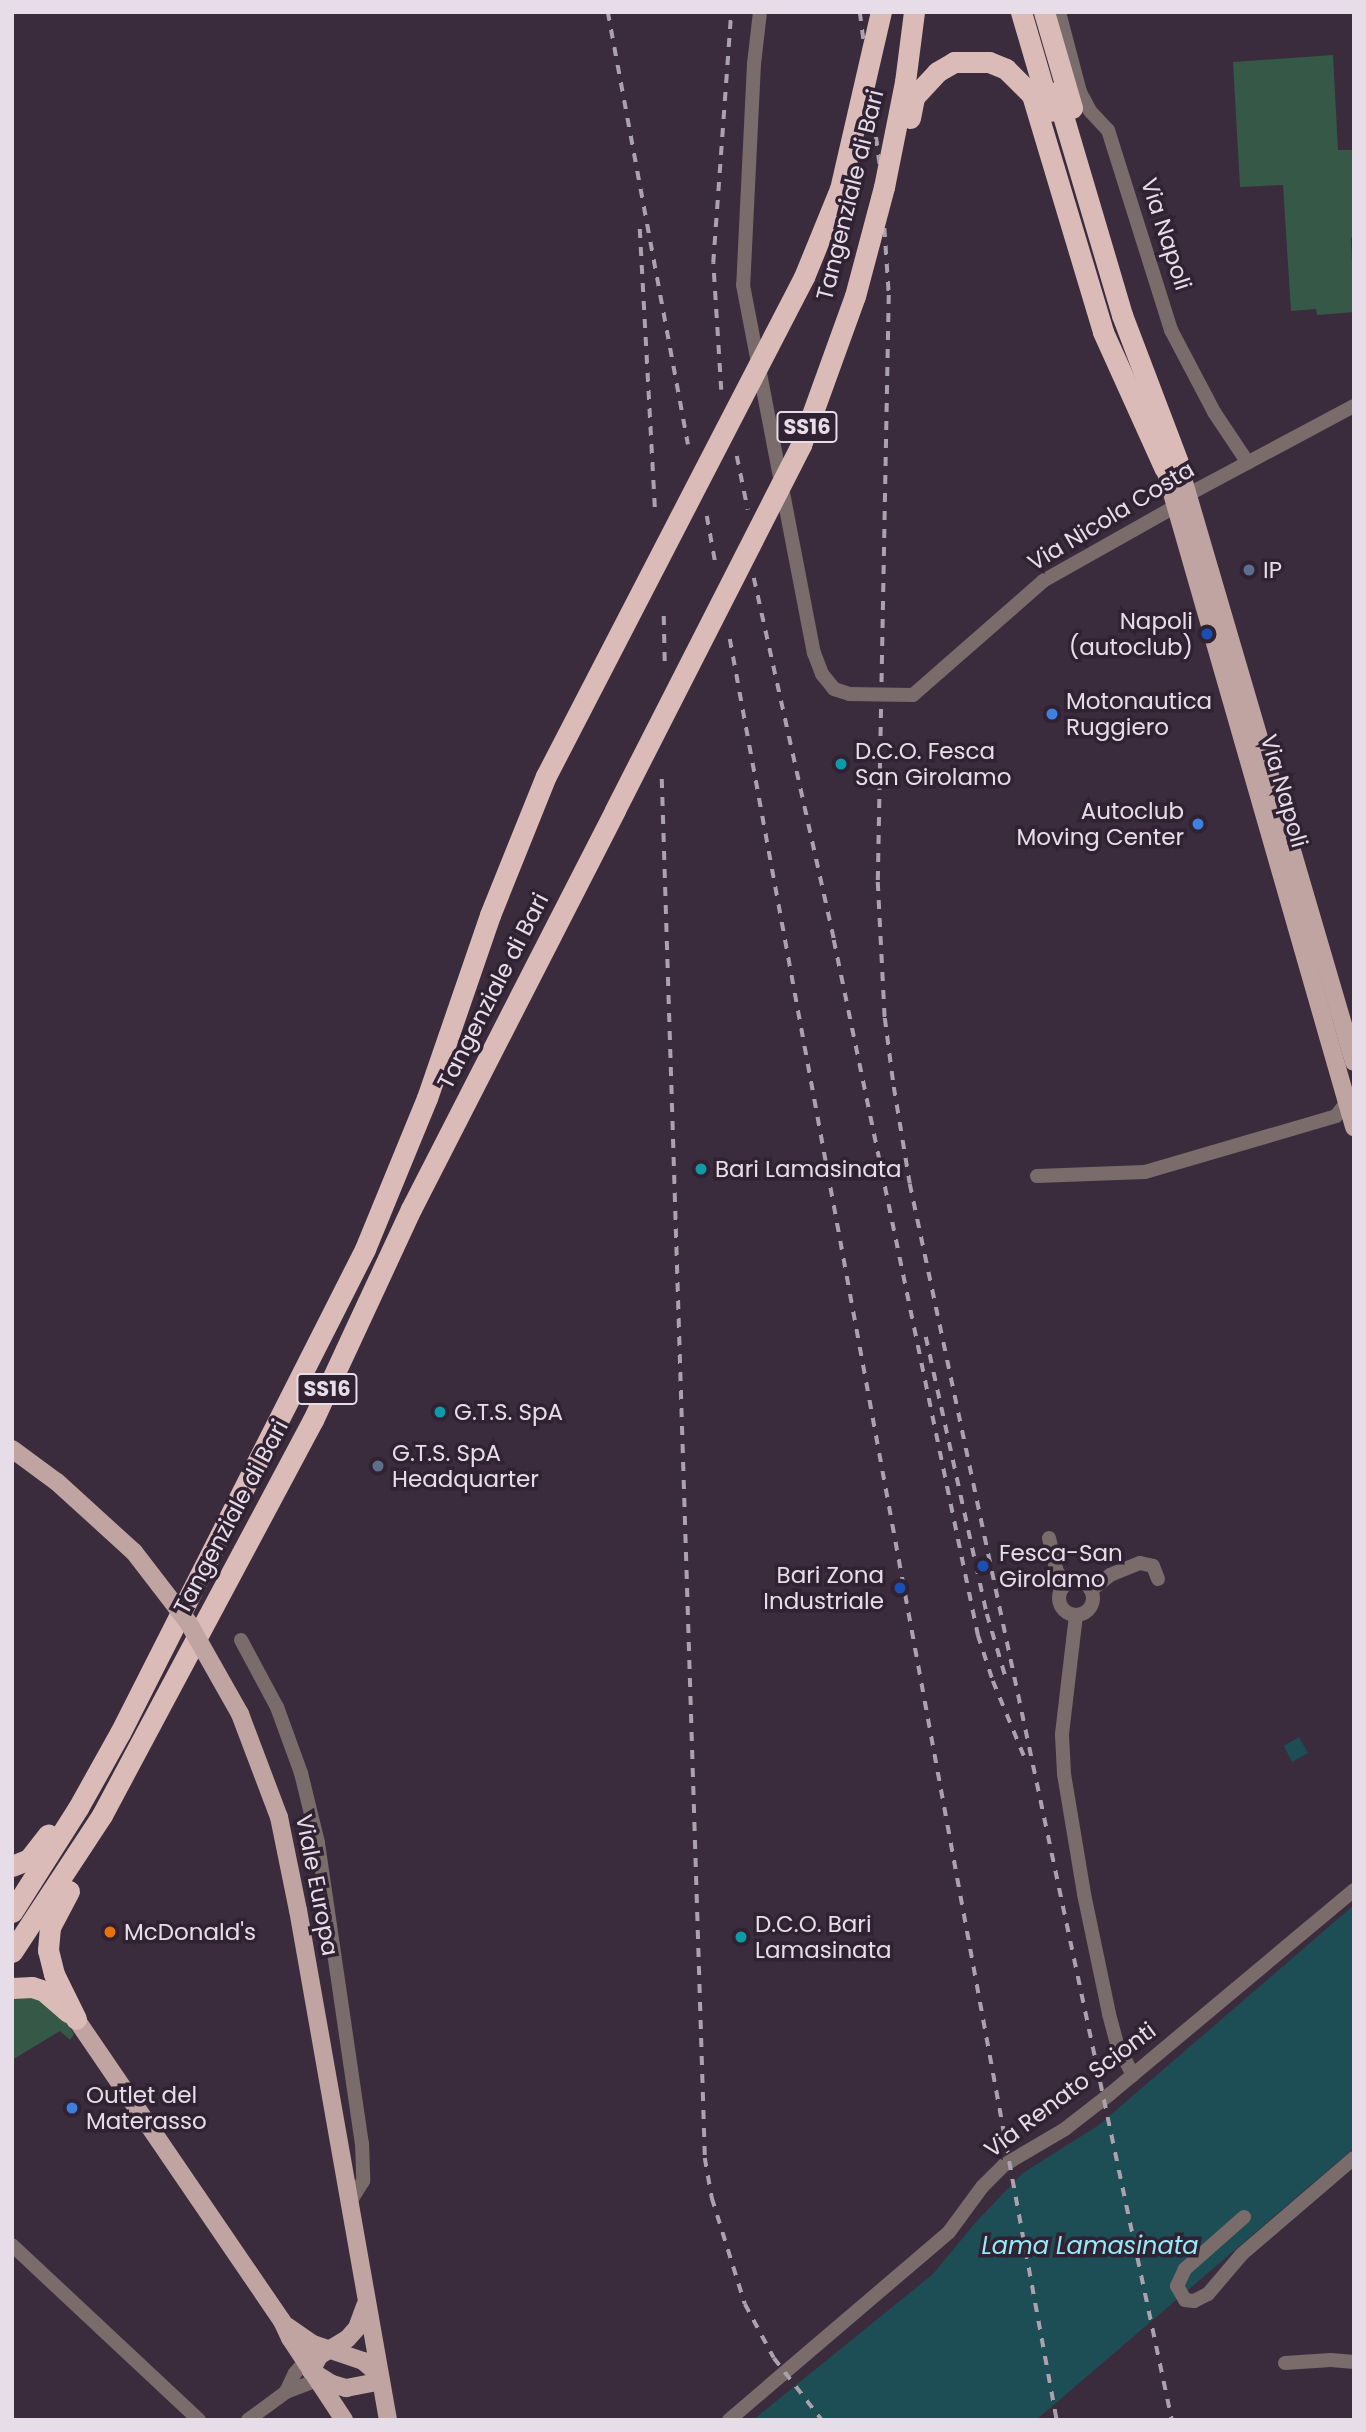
<!DOCTYPE html>
<style>
body{margin:0}
#map{position:relative;width:1366px;height:2432px;overflow:hidden;background:#3b2c3d;font-family:Poppins,sans-serif}
div>[style]{position:absolute}
.green>*{inset:0;background:#365846}
.water>*{inset:0;background:#1d4e55}
.minor>*{height:14px;margin:-7px;padding:0 7px;transform-origin:7px;border-radius:7px;background:#796c6a}
.minor>.ring{margin:-7px;padding:0;box-sizing:content-box;background:none;border:14px solid #796c6a;border-radius:50%}
.major>*{height:18px;margin:-9px;padding:0 9px;transform-origin:9px;border-radius:9px;background:#bfa4a2}
.highway>*{height:21px;margin:-10.5px;padding:0 10.5px;transform-origin:10.5px;border-radius:10.5px;background:#dbbbb8}
.rail>*{height:3.5px;margin-top:-1.75px;transform-origin:0;background:repeating-linear-gradient(90deg,#aca1ae 0 9px,transparent 0 18px)}
.minor-bridge>*{height:14px;margin:-7px;padding:0 7px;transform-origin:7px;border-radius:7px;background:#796c6a}
.major-bridge>*{height:18px;margin:-9px;padding:0 9px;transform-origin:9px;border-radius:9px;background:#bfa4a2}
.highway-bridge>*{height:21px;margin:-10.5px;padding:0 10.5px;transform-origin:10.5px;border-radius:10.5px;background:#dbbbb8}
.dots>*{width:19px;height:19px;translate:-50% -50%;box-sizing:border-box;border:4px solid #302233;border-radius:50%}
span{translate:-50% -50%;white-space:nowrap;text-align:center;line-height:1.15;-webkit-text-stroke:7px #302233;paint-order:stroke}
.shield-label span{padding:2px 5px;background:#302233;border:2px solid;border-radius:5px;-webkit-text-stroke-width:0}
.shield-label{font-size:21px;color:#e7dde8;font-weight:700}
.street-label{font-size:23px;color:#e7dde8}
.poi-label{font-size:23px;color:#e7dde8}
.left{translate:0 -50%;text-align:left}
.right{translate:-100% -50%;text-align:right}
.water-label{font-size:24px;color:#96eaf6;font-style:italic}
.frame{position:absolute;inset:0;border:14px solid #e7dde8;pointer-events:none}
</style>
<div id="map">
<div class="green">
<i style="clip-path:polygon(1333px 55px,1338px 150px,1354px 150px,1354px 237px,1351px 238px,1354px 312px,1317px 315px,1316px 309px,1291px 311px,1283px 185px,1240px 187px,1233px 62px)"></i>
<i style="clip-path:polygon(25px 1992px,62px 2014px,74px 2034px,70px 2040px,60px 2031px,12px 2060px,12px 1993px)"></i>
</div>
<div class="water">
<i style="clip-path:polygon(1299px 1737px,1308px 1753px,1292px 1762px,1284px 1746px)"></i>
<i style="clip-path:polygon(1354px 1905px,1354px 2148px,1036px 2420px,753px 2420px,933px 2274px,976px 2222px,1023px 2173px,1099px 2125px)"></i>
</div>
<div class="minor">
<i style="left:760px;top:12px;width:52px;rotate:96.6deg"></i>
<i style="left:754px;top:64px;width:221px;rotate:92.8deg"></i>
<i style="left:743px;top:285px;width:375px;rotate:79.1deg"></i>
<i style="left:814px;top:653px;width:22px;rotate:69deg"></i>
<i style="left:822px;top:674px;width:19px;rotate:51deg"></i>
<i style="left:834px;top:689px;width:16px;rotate:18deg"></i>
<i style="left:1059px;top:12px;width:83px;rotate:75.3deg"></i>
<i style="left:1080px;top:92px;width:21px;rotate:62deg"></i>
<i style="left:1090px;top:111px;width:26px;rotate:47deg"></i>
<i style="left:1108px;top:130px;width:210px;rotate:72.5deg"></i>
<i style="left:1171px;top:330px;width:93px;rotate:62.3deg"></i>
<i style="left:1214px;top:412px;width:61px;rotate:56.3deg"></i>
<i style="left:913px;top:695px;width:173px;rotate:-41.2deg"></i>
<i style="left:1043px;top:581px;width:153px;rotate:-29.4deg"></i>
<i style="left:1176px;top:506px;width:18px;rotate:-43deg"></i>
<i style="left:1189px;top:494px;width:187px;rotate:-28.1deg"></i>
<i style="left:1037px;top:1176px;width:108px;rotate:-2.1deg"></i>
<i style="left:1145px;top:1172px;width:199px;rotate:-16.3deg"></i>
<i style="left:1336px;top:1116px;width:18px;rotate:-52deg"></i>
<i style="left:1049px;top:1538px;width:35px;rotate:77deg"></i>
<i style="left:1057px;top:1572px;width:16px;rotate:47deg"></i>
<i class="ring" style="left:1059px;top:1581px;width:20px;height:20px"></i>
<i style="left:1091px;top:1590px;width:24px;rotate:-38deg"></i>
<i style="left:1110px;top:1575px;width:32px;rotate:-22deg"></i>
<i style="left:1140px;top:1563px;width:13px;rotate:13deg"></i>
<i style="left:1153px;top:1566px;width:14px;rotate:69deg"></i>
<i style="left:1076px;top:1615px;width:121px;rotate:96.7deg"></i>
<i style="left:1062px;top:1735px;width:39px;rotate:87deg"></i>
<i style="left:1064px;top:1774px;width:122px;rotate:80.5deg"></i>
<i style="left:1084px;top:1894px;width:123px;rotate:78.2deg"></i>
<i style="left:1109px;top:2014px;width:31px;rotate:75deg"></i>
<i style="left:1117px;top:2044px;width:35px;rotate:63deg"></i>
<i style="left:241px;top:1640px;width:76px;rotate:61.8deg"></i>
<i style="left:277px;top:1707px;width:70px;rotate:70deg"></i>
<i style="left:301px;top:1773px;width:72px;rotate:76.3deg"></i>
<i style="left:318px;top:1843px;width:303px;rotate:81.7deg"></i>
<i style="left:362px;top:2143px;width:38px;rotate:88deg"></i>
<i style="left:363px;top:2181px;width:26px;rotate:122deg"></i>
<i style="left:1244px;top:2217px;width:79px;rotate:138.6deg"></i>
<i style="left:1185px;top:2269px;width:19px;rotate:115deg"></i>
<i style="left:1177px;top:2286px;width:16px;rotate:60deg"></i>
<i style="left:1185px;top:2300px;width:9px;rotate:6deg"></i>
<i style="left:1194px;top:2301px;width:16px;rotate:-27deg"></i>
<i style="left:1208px;top:2294px;width:52px;rotate:-49.6deg"></i>
<i style="left:1242px;top:2254px;width:148px;rotate:-40.6deg"></i>
<i style="left:12px;top:2245px;width:256px;rotate:43.1deg"></i>
<i style="left:1285px;top:2363px;width:46px;rotate:-3.7deg"></i>
<i style="left:1331px;top:2360px;width:23px;rotate:5deg"></i>
<i style="left:286px;top:2392px;width:33px;rotate:-21deg"></i>
<i style="left:248px;top:2420px;width:47px;rotate:-36.4deg"></i>
<i style="left:286px;top:2392px;width:21px;rotate:-65deg"></i>
<i style="left:295px;top:2373px;width:15px;rotate:-48deg"></i>
<i style="left:729px;top:2420px;width:289px;rotate:-40.5deg"></i>
<i style="left:949px;top:2232px;width:56px;rotate:-53.7deg"></i>
<i style="left:982px;top:2187px;width:31px;rotate:-45deg"></i>
<i style="left:1004px;top:2165px;width:71px;rotate:-30.5deg"></i>
<i style="left:1065px;top:2129px;width:57px;rotate:-37.9deg"></i>
<i style="left:1110px;top:2094px;width:318px;rotate:-39.9deg"></i>
</div>
<div class="major">
<i style="left:1179px;top:465px;width:622px;rotate:73.66deg"></i>
<i style="left:1165px;top:469px;width:685px;rotate:73.97deg"></i>
<i style="left:279px;top:1817px;width:95px;rotate:78.5deg"></i>
<i style="left:298px;top:1910px;width:518px;rotate:79.99deg"></i>
<i style="left:76px;top:2019px;width:366px;rotate:55.7deg"></i>
<i style="left:282px;top:2321px;width:19px;rotate:65deg"></i>
<i style="left:290px;top:2338px;width:98px;rotate:56.6deg"></i>
<i style="left:365px;top:2306px;width:23px;rotate:110deg"></i>
<i style="left:357px;top:2328px;width:15px;rotate:132deg"></i>
<i style="left:347px;top:2339px;width:33px;rotate:149deg"></i>
<i style="left:319px;top:2356px;width:17px;rotate:118deg"></i>
<i style="left:311px;top:2371px;width:25px;rotate:32deg"></i>
<i style="left:332px;top:2384px;width:15px;rotate:16deg"></i>
<i style="left:346px;top:2388px;width:25px;rotate:-11deg"></i>
<i style="left:371px;top:2383px;width:11px;rotate:-45deg"></i>
<i style="left:287px;top:2326px;width:32px;rotate:35deg"></i>
<i style="left:313px;top:2344px;width:53px;rotate:18.8deg"></i>
<i style="left:363px;top:2361px;width:21px;rotate:41deg"></i>
</div>
<div class="highway">
<i style="left:1021px;top:12px;width:103px;rotate:73.7deg"></i>
<i style="left:1044px;top:12px;width:100px;rotate:73.7deg"></i>
<i style="left:937px;top:72px;width:20px;rotate:-30deg"></i>
<i style="left:954px;top:62px;width:35px"></i>
<i style="left:989px;top:62px;width:18px;rotate:22deg"></i>
<i style="left:1006px;top:69px;width:37px;rotate:45deg"></i>
<i style="left:1032px;top:95px;width:247px;rotate:73.3deg"></i>
<i style="left:1103px;top:332px;width:150px;rotate:65.7deg"></i>
<i style="left:1056px;top:92px;width:233px;rotate:73.5deg"></i>
<i style="left:1122px;top:315px;width:160px;rotate:69.2deg"></i>
<i style="left:12px;top:1866px;width:18px;rotate:-22deg"></i>
<i style="left:29px;top:1859px;width:31px;rotate:-52deg"></i>
<i style="left:69px;top:1891px;width:41px;rotate:117.8deg"></i>
<i style="left:50px;top:1927px;width:23px;rotate:95deg"></i>
<i style="left:48px;top:1950px;width:25px;rotate:76deg"></i>
<i style="left:54px;top:1974px;width:50px;rotate:63.9deg"></i>
<i style="left:12px;top:1912px;width:123px;rotate:-57.6deg"></i>
<i style="left:78px;top:1808px;width:86px;rotate:-60.8deg"></i>
<i style="left:120px;top:1733px;width:542px;rotate:-63.15deg"></i>
<i style="left:365px;top:1249px;width:163px;rotate:-67.7deg"></i>
<i style="left:427px;top:1098px;width:194px;rotate:-71deg"></i>
<i style="left:490px;top:915px;width:150px;rotate:-68.1deg"></i>
<i style="left:12px;top:1952px;width:164px;rotate:-56.7deg"></i>
<i style="left:102px;top:1815px;width:448px;rotate:-61.9deg"></i>
<i style="left:313px;top:1420px;width:233px;rotate:-65.1deg"></i>
<i style="left:411px;top:1209px;width:448px;rotate:-62.9deg"></i>
<i style="left:12px;top:1988px;width:20px;rotate:-3deg"></i>
<i style="left:32px;top:1987px;width:13px;rotate:18deg"></i>
<i style="left:44px;top:1991px;width:32px;rotate:41deg"></i>
</div>
<div class="rail">
<i style="left:608px;top:12px;width:440px;rotate:79.5deg"></i>
<i style="left:860px;top:12px;width:163px;rotate:82.6deg"></i>
<i style="left:881px;top:174px;width:121px;rotate:86.2deg"></i>
<i style="left:889px;top:295px;width:587px;rotate:91.07deg"></i>
<i style="left:878px;top:882px;width:136px;rotate:87.1deg"></i>
<i style="left:885px;top:1018px;width:70px;rotate:82.6deg"></i>
<i style="left:894px;top:1087px;width:98px;rotate:80.6deg"></i>
<i style="left:910px;top:1184px;width:1263px;rotate:78.03deg"></i>
<i style="left:640px;top:229px;width:279px;rotate:86.9deg"></i>
<i style="left:721px;top:390px;width:127px;rotate:-93.6deg"></i>
<i style="left:713px;top:263px;width:252px;rotate:-85.9deg"></i>
<i style="left:737px;top:456px;width:55px;rotate:78.5deg"></i>
<i style="left:707px;top:516px;width:51px;rotate:79.8deg"></i>
<i style="left:754px;top:578px;width:371px;rotate:77.5deg"></i>
<i style="left:834px;top:940px;width:710px;rotate:78.29deg"></i>
<i style="left:978px;top:1635px;width:48px;rotate:71.9deg"></i>
<i style="left:993px;top:1681px;width:81px;rotate:67.5deg"></i>
<i style="left:664px;top:616px;width:48px;rotate:88.8deg"></i>
<i style="left:730px;top:639px;width:1811px;rotate:79.6deg"></i>
<i style="left:662px;top:779px;width:1380px;rotate:88.21deg"></i>
<i style="left:705px;top:2158px;width:41px;rotate:80.1deg"></i>
<i style="left:712px;top:2198px;width:111px;rotate:72.7deg"></i>
<i style="left:745px;top:2304px;width:61px;rotate:61.8deg"></i>
<i style="left:774px;top:2358px;width:78px;rotate:52.3deg"></i>
<i style="left:926px;top:1337px;width:284px;rotate:77.6deg"></i>
<i style="left:987px;top:1614px;width:67px;rotate:73.5deg"></i>
</div>
<div class="minor-bridge">
<i style="left:849px;top:694px;width:64px;rotate:0.9deg"></i>
</div>
<div class="major-bridge">
<i style="left:12px;top:1449px;width:56px;rotate:36.3deg"></i>
<i style="left:57px;top:1482px;width:104px;rotate:42.3deg"></i>
<i style="left:134px;top:1552px;width:88px;rotate:52.4deg"></i>
<i style="left:188px;top:1622px;width:106px;rotate:60.5deg"></i>
<i style="left:240px;top:1714px;width:110px;rotate:69.3deg"></i>
</div>
<div class="highway-bridge">
<i style="left:910px;top:118px;width:21px;rotate:-79deg"></i>
<i style="left:914px;top:97px;width:34px;rotate:-47deg"></i>
<i style="left:546px;top:776px;width:562px;rotate:-62.66deg"></i>
<i style="left:804px;top:277px;width:95px;rotate:-67.8deg"></i>
<i style="left:840px;top:189px;width:182px;rotate:-77deg"></i>
<i style="left:615px;top:810px;width:410px;rotate:-63deg"></i>
<i style="left:801px;top:445px;width:158px;rotate:-70.1deg"></i>
<i style="left:855px;top:296px;width:113px;rotate:-75.1deg"></i>
<i style="left:884px;top:187px;width:107px;rotate:-78.7deg"></i>
<i style="left:905px;top:82px;width:71px;rotate:-82.7deg"></i>
</div>
<div class="dots">
<i style="left:1249px;top:570px;background:#5c6f8a"></i>
<i style="left:1207px;top:634px;background:#1a4fb4"></i>
<i style="left:1052px;top:714px;background:#3f7fe0"></i>
<i style="left:841px;top:764px;background:#0f9aa8"></i>
<i style="left:1198px;top:824px;background:#3f7fe0"></i>
<i style="left:701px;top:1169px;background:#0f9aa8"></i>
<i style="left:440px;top:1412px;background:#0f9aa8"></i>
<i style="left:378px;top:1466px;background:#5c6f8a"></i>
<i style="left:983px;top:1566px;background:#1a4fb4"></i>
<i style="left:900px;top:1588px;background:#1a4fb4"></i>
<i style="left:110px;top:1932px;background:#e8710a"></i>
<i style="left:741px;top:1937px;background:#0f9aa8"></i>
<i style="left:72px;top:2108px;background:#3f7fe0"></i>
</div>
<div class="shield-label">
<span style="left:807px;top:427px">SS16</span>
<span style="left:327px;top:1389px">SS16</span>
</div>
<div class="street-label">
<span style="left:850px;top:195px;rotate:-76deg">Tangenziale di Bari</span>
<span style="left:1166px;top:234px;rotate:72deg">Via Napoli</span>
<span style="left:1111px;top:516px;rotate:-31deg">Via Nicola Costa</span>
<span style="left:1284px;top:791px;rotate:74deg">Via Napoli</span>
<span style="left:493px;top:991px;rotate:-63deg">Tangenziale di Bari</span>
<span style="left:231px;top:1517px;rotate:-62deg">Tangenziale di Bari</span>
<span style="left:317px;top:1885px;rotate:79deg">Viale Europa</span>
<span style="left:1070px;top:2090px;rotate:-37deg">Via Renato Scionti</span>
</div>
<div class="poi-label">
<span class="left" style="left:1263px;top:570px">IP</span>
<span class="right" style="left:1193px;top:634px">Napoli<br>(autoclub)</span>
<span class="left" style="left:1066px;top:714px">Motonautica<br>Ruggiero</span>
<span class="left" style="left:855px;top:764px">D.C.O. Fesca<br>San Girolamo</span>
<span class="right" style="left:1184px;top:824px">Autoclub<br>Moving Center</span>
<span class="left" style="left:715px;top:1169px">Bari Lamasinata</span>
<span class="left" style="left:454px;top:1412px">G.T.S. SpA</span>
<span class="left" style="left:392px;top:1466px">G.T.S. SpA<br>Headquarter</span>
<span class="left" style="left:999px;top:1566px">Fesca-San<br>Girolamo</span>
<span class="right" style="left:884px;top:1588px">Bari Zona<br>Industriale</span>
<span class="left" style="left:755px;top:1937px">D.C.O. Bari<br>Lamasinata</span>
<span class="left" style="left:124px;top:1932px">McDonald's</span>
<span class="left" style="left:86px;top:2108px">Outlet del<br>Materasso</span>
</div>
<div class="water-label">
<span style="left:1090px;top:2246px">Lama Lamasinata</span>
</div>
<div class="frame"></div>
</div>
